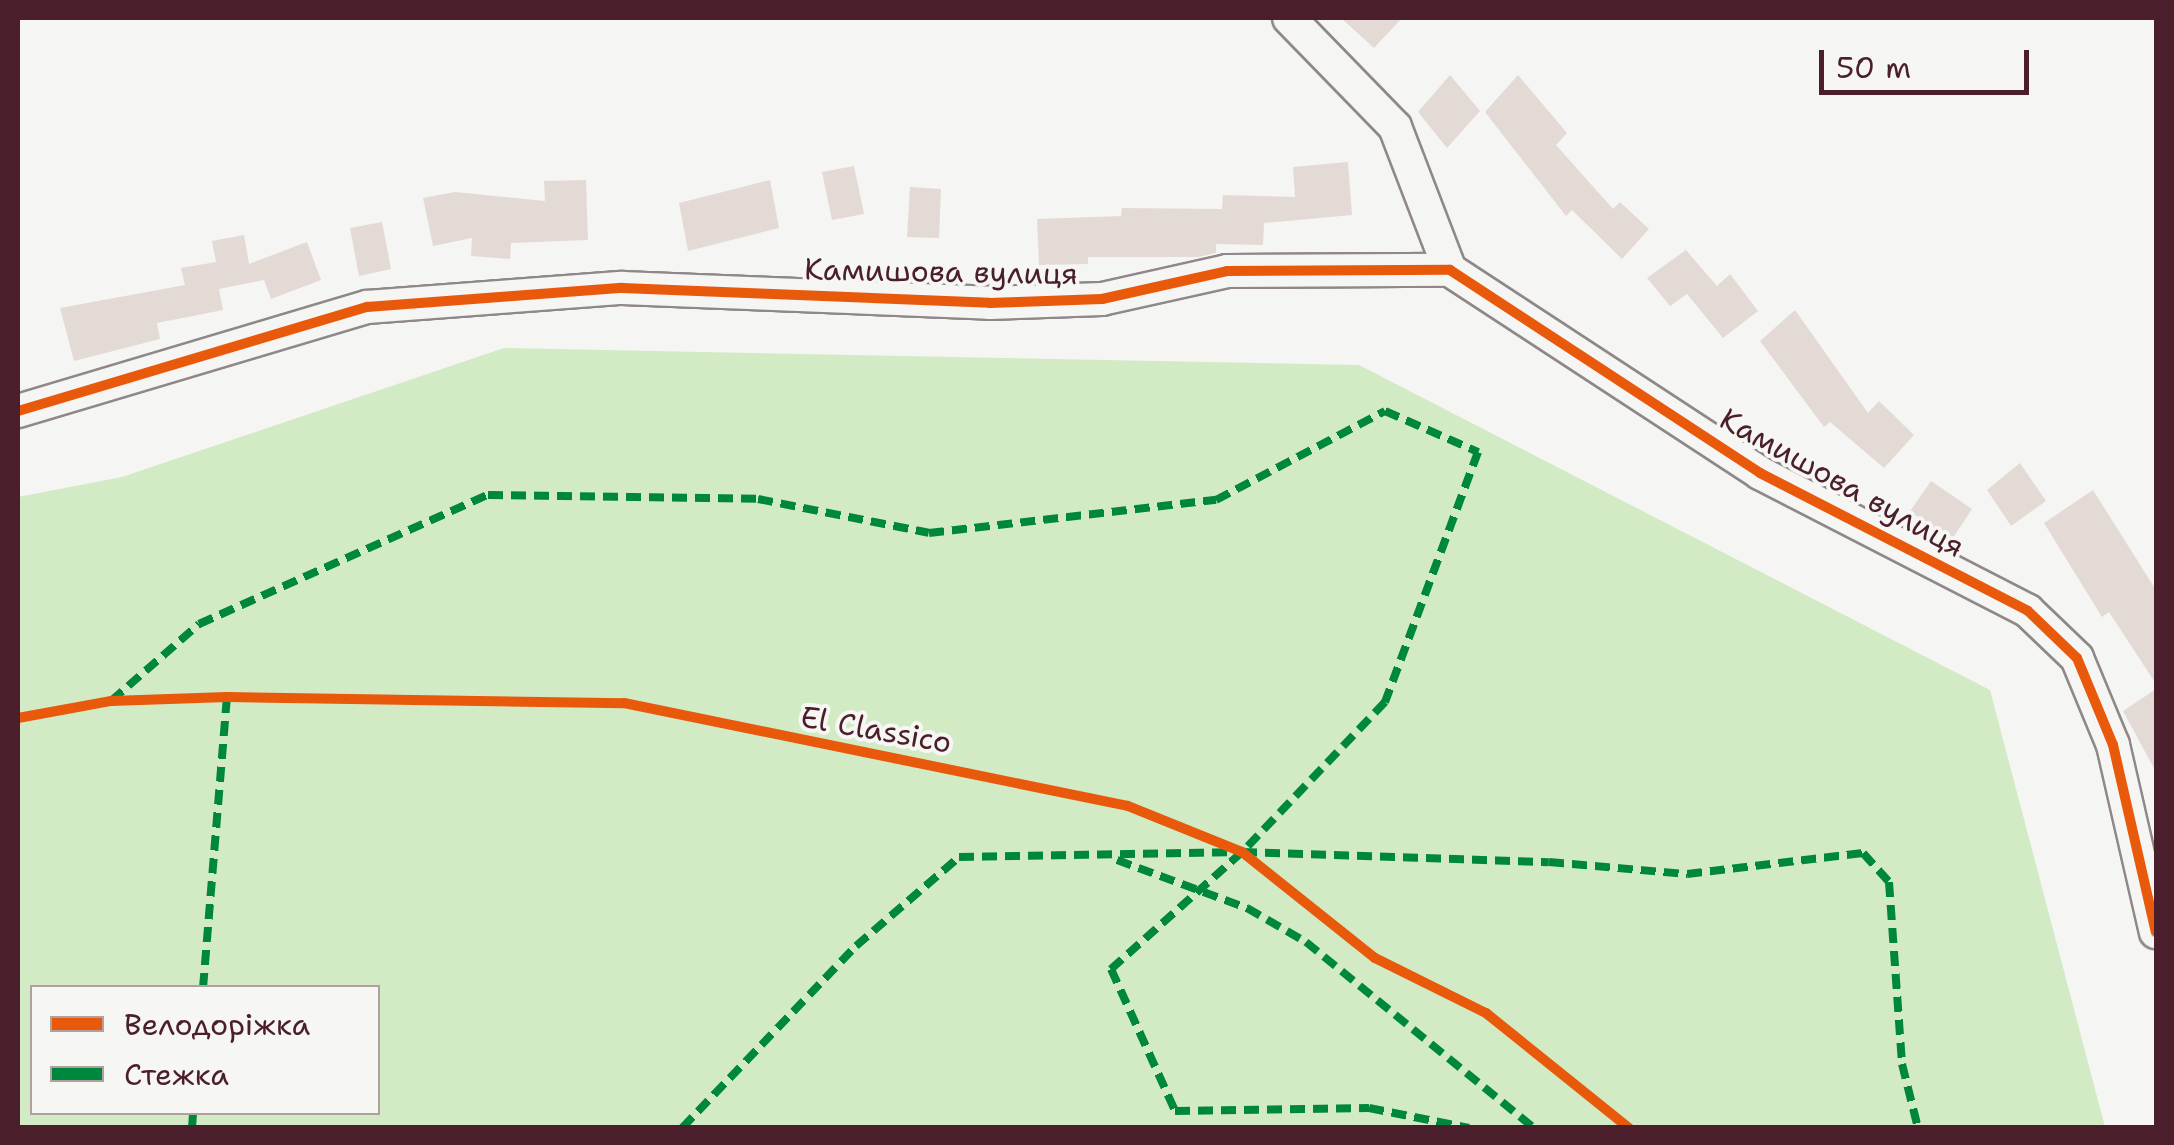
<!DOCTYPE html>
<meta charset="utf-8">
<style>
body{margin:0}
#map{position:relative;width:2174px;height:1145px;overflow:hidden;background:#f5f5f3;font-family:"Shantell Sans",sans-serif}
div>[style]{position:absolute}
.green>*{inset:0;background:#d3ebc5}
.building>*{inset:0;background:#e4dad5}
.roads{filter:drop-shadow(2px 0 #8f8788) drop-shadow(-2px 0 #8f8788) drop-shadow(0 2px #8f8788) drop-shadow(0 -2px #8f8788)}
.minor>*{height:32px;margin:-16px;padding:0 16px;transform-origin:16px;border-radius:16px;background:#f5f5f3}
.quiet>*{height:8px;margin-top:-4px;transform-origin:0;background:repeating-linear-gradient(90deg,#00873e 0 15px,transparent 0 23px)}
.cycleway>*{height:10px;margin:-5px;padding:0 5px;transform-origin:5px;border-radius:5px;background:#e8590c}
span{translate:-50% -50%;white-space:nowrap;text-align:center;line-height:1.15;-webkit-text-stroke:8px #f6f6f2;paint-order:stroke}
.street-label{font-size:30px;color:#4a1f2b}
.frame{position:absolute;inset:0;border:20px solid #4a1f2b;pointer-events:none}
.legend{position:absolute;left:30px;top:985px;width:350px;height:130px;box-sizing:border-box;background:#f6f6f2;border:2px solid #b1a0a2;margin:0;padding:12px 18px;list-style:none;font-size:30px;color:#4a1f2b}
.legend li{display:flex;align-items:center;gap:20px;height:50px}
.legend b{width:50px;border:2px solid #b1a0a2}
.scale{position:absolute;left:1819px;top:50px;width:210px;height:45px;box-sizing:border-box;border:5px solid #4a1f2b;border-top:0;padding-left:12px;font-size:30px;line-height:35px;white-space:nowrap;color:#4a1f2b;-webkit-text-stroke:8px #f6f6f2;paint-order:stroke}
</style>
<div id="map">
<div class="green">
<i style="clip-path:polygon(evenodd,504px 348px,1359px 365px,1990px 690px,2105px 1127px,18px 1127px,18px 497px,122px 477px,504px 348px,32px 988px,378px 988px,378px 1112px,32px 1112px,32px 988px)"></i>
</div>
<div class="building">
<i style="clip-path:polygon(1341px 18px,1402px 18px,1374px 48px)"></i>
<i style="clip-path:polygon(1450px 75px,1480px 111px,1447px 148px,1418px 112px)"></i>
<i style="clip-path:polygon(1518px 75px,1567px 133px,1556px 145px,1613px 209px,1620px 202px,1649px 229px,1622px 259px,1572px 210px,1566px 216px,1485px 112px)"></i>
<i style="clip-path:polygon(1348px 162px,1352px 215px,1264px 223px,1263px 245px,1216px 244px,1216px 253px,1198px 257px,1088px 257px,1088px 264px,1039px 265px,1037px 219px,1121px 216px,1122px 208px,1222px 209px,1223px 195px,1295px 197px,1293px 167px)"></i>
<i style="clip-path:polygon(854px 166px,864px 214px,832px 220px,822px 172px)"></i>
<i style="clip-path:polygon(586px 180px,588px 240px,511px 243px,510px 259px,471px 256px,472px 238px,433px 246px,423px 198px,455px 192px,545px 201px,544px 181px)"></i>
<i style="clip-path:polygon(770px 180px,779px 228px,688px 251px,679px 203px)"></i>
<i style="clip-path:polygon(910px 187px,941px 189px,939px 238px,907px 237px)"></i>
<i style="clip-path:polygon(382px 222px,391px 269px,359px 276px,350px 228px)"></i>
<i style="clip-path:polygon(244px 235px,249px 264px,307px 242px,321px 280px,271px 299px,264px 280px,219px 289px,223px 310px,157px 323px,160px 339px,74px 361px,60px 308px,185px 285px,181px 268px,216px 262px,212px 241px)"></i>
<i style="clip-path:polygon(1686px 250px,1717px 286px,1730px 274px,1758px 311px,1723px 338px,1687px 294px,1670px 306px,1647px 278px)"></i>
<i style="clip-path:polygon(1795px 310px,1868px 413px,1879px 401px,1914px 435px,1884px 468px,1830px 422px,1824px 427px,1760px 341px)"></i>
<i style="clip-path:polygon(2020px 463px,2046px 501px,2011px 526px,1987px 490px)"></i>
<i style="clip-path:polygon(1931px 481px,1972px 509px,1947px 547px,1904px 520px)"></i>
<i style="clip-path:polygon(2093px 490px,2156px 590px,2156px 684px,2109px 612px,2102px 617px,2044px 523px)"></i>
<i style="clip-path:polygon(2156px 689px,2156px 772px,2123px 711px)"></i>
</div>
<div class="roads">
<div class="minor">
<i style="left:1289px;top:18px;width:152px;rotate:45.8deg"></i>
<i style="left:1395px;top:127px;width:153px;rotate:69deg"></i>
<i style="left:18px;top:411px;width:364px;rotate:-16.6deg"></i>
<i style="left:367px;top:307px;width:256px;rotate:-4.3deg"></i>
<i style="left:622px;top:288px;width:368px;rotate:2.3deg"></i>
<i style="left:990px;top:303px;width:112px;rotate:-2deg"></i>
<i style="left:1102px;top:299px;width:128px;rotate:-12.6deg"></i>
<i style="left:1227px;top:271px;width:223px;rotate:-0.3deg"></i>
<i style="left:1450px;top:270px;width:371px;rotate:33.2deg"></i>
<i style="left:1760px;top:473px;width:301px;rotate:27.2deg"></i>
<i style="left:2028px;top:611px;width:68px;rotate:43.8deg"></i>
<i style="left:2077px;top:658px;width:94px;rotate:67.5deg"></i>
<i style="left:2113px;top:745px;width:192px;rotate:77.1deg"></i>
</div>
</div>
<div class="quiet">
<i style="left:111px;top:701px;width:117px;rotate:-41.2deg"></i>
<i style="left:199px;top:624px;width:316px;rotate:-24.1deg"></i>
<i style="left:488px;top:495px;width:270px;rotate:0.8deg"></i>
<i style="left:758px;top:499px;width:174px;rotate:11.2deg"></i>
<i style="left:929px;top:533px;width:289px;rotate:-6.6deg"></i>
<i style="left:1216px;top:500px;width:191px;rotate:-27.8deg"></i>
<i style="left:1385px;top:411px;width:102px;rotate:23.8deg"></i>
<i style="left:1478px;top:452px;width:267px;rotate:110.4deg"></i>
<i style="left:1385px;top:702px;width:207px;rotate:133.6deg"></i>
<i style="left:1242px;top:852px;width:176px;rotate:138.2deg"></i>
<i style="left:1111px;top:969px;width:156px;rotate:65.7deg"></i>
<i style="left:1175px;top:1111px;width:194px;rotate:-0.9deg"></i>
<i style="left:1369px;top:1108px;width:102px;rotate:11.3deg"></i>
<i style="left:1117px;top:860px;width:139px;rotate:20.3deg"></i>
<i style="left:1247px;top:908px;width:68px;rotate:30deg"></i>
<i style="left:1306px;top:942px;width:294px;rotate:39.2deg"></i>
<i style="left:203px;top:988px;width:292px;rotate:-85.3deg"></i>
<i style="left:192px;top:1128px;width:16px;rotate:-86deg"></i>
<i style="left:682px;top:1128px;width:252px;rotate:-46.3deg"></i>
<i style="left:856px;top:946px;width:136px;rotate:-40.8deg"></i>
<i style="left:959px;top:857px;width:283px;rotate:-1deg"></i>
<i style="left:1242px;top:852px;width:307px;rotate:1.9deg"></i>
<i style="left:1549px;top:862px;width:139px;rotate:5deg"></i>
<i style="left:1687px;top:874px;width:177px;rotate:-6.8deg"></i>
<i style="left:1863px;top:853px;width:39px;rotate:48deg"></i>
<i style="left:1889px;top:882px;width:182px;rotate:85.9deg"></i>
<i style="left:1902px;top:1064px;width:66px;rotate:76deg"></i>
</div>
<div class="cycleway">
<i style="left:18px;top:411px;width:364px;rotate:-16.6deg"></i>
<i style="left:367px;top:307px;width:256px;rotate:-4.3deg"></i>
<i style="left:622px;top:288px;width:368px;rotate:2.3deg"></i>
<i style="left:990px;top:303px;width:112px;rotate:-2deg"></i>
<i style="left:1102px;top:299px;width:128px;rotate:-12.6deg"></i>
<i style="left:1227px;top:271px;width:223px;rotate:-0.3deg"></i>
<i style="left:1450px;top:270px;width:371px;rotate:33.2deg"></i>
<i style="left:1760px;top:473px;width:301px;rotate:27.2deg"></i>
<i style="left:2028px;top:611px;width:68px;rotate:43.8deg"></i>
<i style="left:2077px;top:658px;width:94px;rotate:67.5deg"></i>
<i style="left:2113px;top:745px;width:192px;rotate:77.1deg"></i>
<i style="left:18px;top:718px;width:95px;rotate:-10.4deg"></i>
<i style="left:111px;top:701px;width:116px;rotate:-2deg"></i>
<i style="left:227px;top:697px;width:397px;rotate:0.9deg"></i>
<i style="left:624px;top:703px;width:514px;rotate:11.55deg"></i>
<i style="left:1128px;top:806px;width:123px;rotate:22deg"></i>
<i style="left:1242px;top:852px;width:170px;rotate:38.6deg"></i>
<i style="left:1375px;top:958px;width:124px;rotate:26.4deg"></i>
<i style="left:1486px;top:1013px;width:184px;rotate:38.8deg"></i>
</div>
<div class="street-label">
<span style="left:941px;top:272px;rotate:1deg">Камишова вулиця</span>
<span style="left:1842px;top:483px;rotate:29deg">Камишова вулиця</span>
<span style="left:876px;top:730px;rotate:10deg">El Classico</span>
</div>
<div class="frame"></div>
<ul class="legend">
<li><b style="height:12px;background:#e8590c"></b>Велодоріжка</li>
<li><b style="height:12px;background:#00873e"></b>Стежка</li>
</ul>
<div class="scale">50 m</div>
</div>
